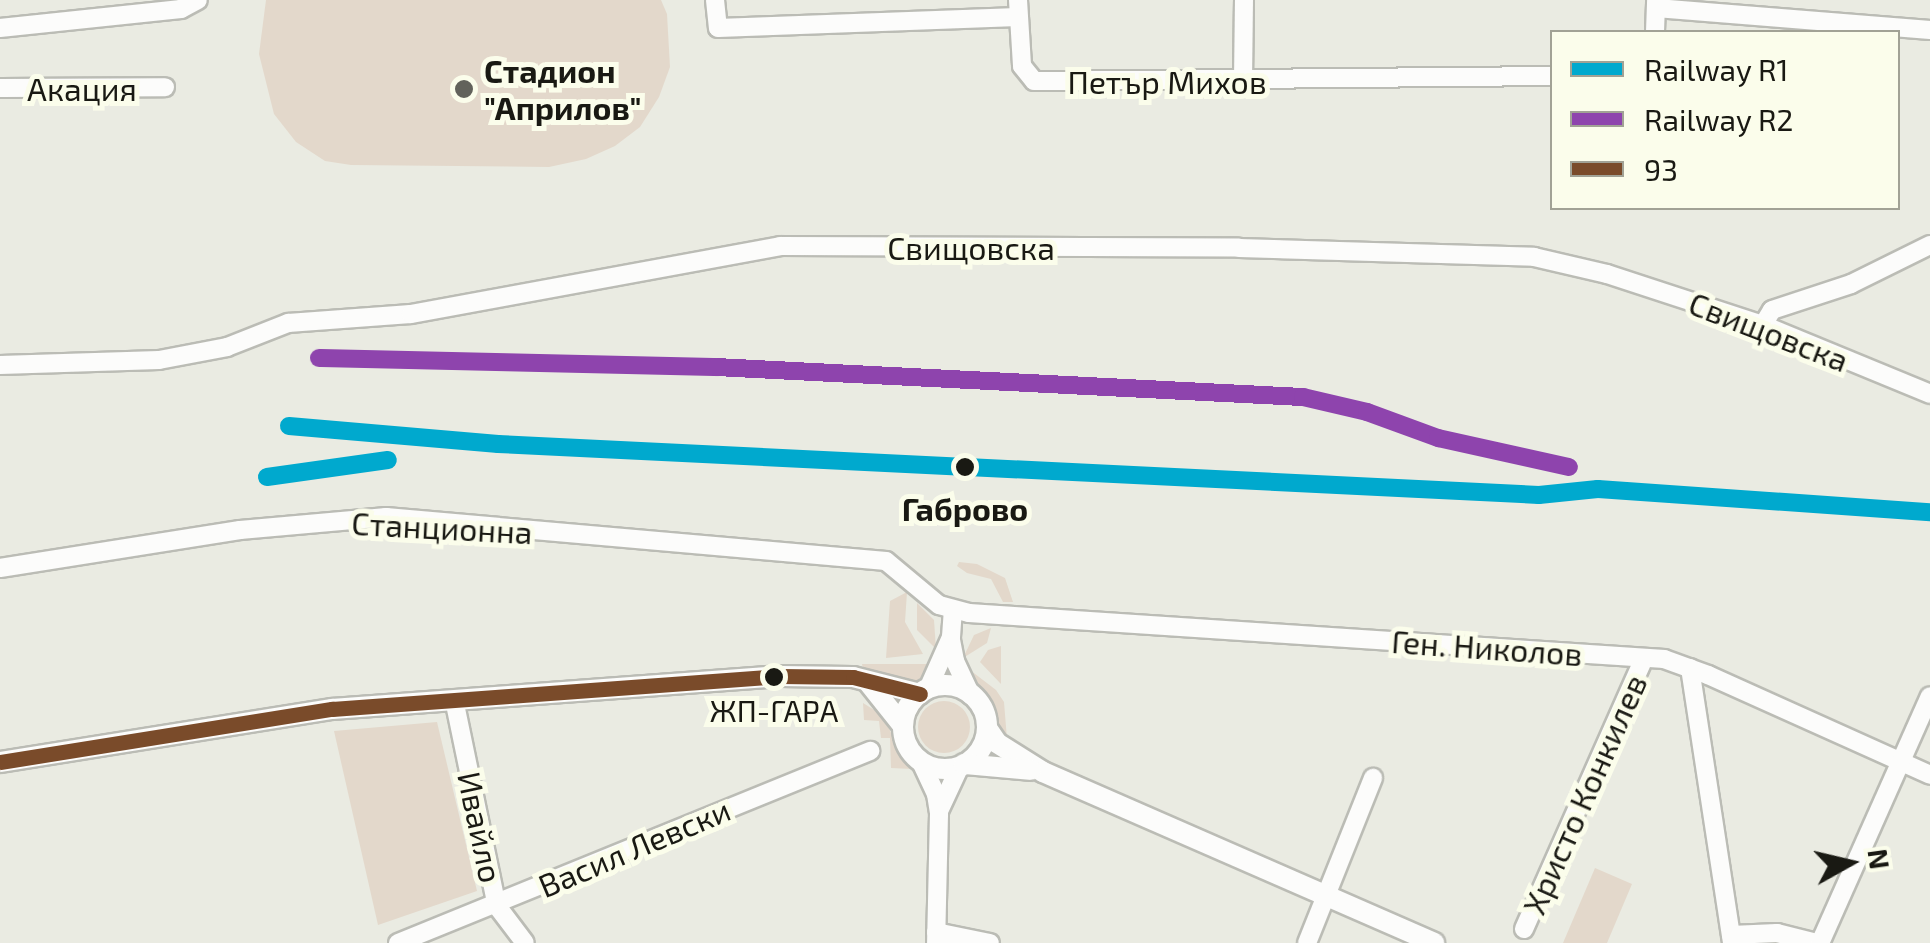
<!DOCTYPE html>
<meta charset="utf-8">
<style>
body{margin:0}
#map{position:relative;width:1930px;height:943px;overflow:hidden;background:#eaebe2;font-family:"Exo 2",sans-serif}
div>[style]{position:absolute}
.green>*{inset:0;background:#e3d8cb}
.round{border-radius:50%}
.roads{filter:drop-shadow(2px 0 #bbbcb5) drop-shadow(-2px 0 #bbbcb5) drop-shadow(0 2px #bbbcb5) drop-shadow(0 -2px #bbbcb5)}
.minor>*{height:18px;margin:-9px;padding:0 9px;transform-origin:9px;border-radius:9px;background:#fcfcfb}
.major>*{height:20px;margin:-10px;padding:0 10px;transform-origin:10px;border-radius:10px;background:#fcfcfb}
.major>.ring{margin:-10px;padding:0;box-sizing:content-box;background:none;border:20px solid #fcfcfb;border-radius:50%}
.bus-1>*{height:15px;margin:-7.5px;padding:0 7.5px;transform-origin:7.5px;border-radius:7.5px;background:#7a4b2a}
.rail-1>*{height:18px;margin:-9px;padding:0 9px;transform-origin:9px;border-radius:9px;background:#00a9ce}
.rail-2>*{height:18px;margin:-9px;padding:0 9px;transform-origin:9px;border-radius:9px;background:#8e44ad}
.dots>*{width:28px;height:28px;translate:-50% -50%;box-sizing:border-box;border:5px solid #fbfdeb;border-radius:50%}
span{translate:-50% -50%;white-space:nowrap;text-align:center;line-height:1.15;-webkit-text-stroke:10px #fbfdeb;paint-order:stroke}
.bus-label{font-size:30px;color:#191913}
.poi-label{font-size:32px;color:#191913;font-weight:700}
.left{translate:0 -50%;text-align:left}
.street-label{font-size:32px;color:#191913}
.stop-label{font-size:32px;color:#191913;font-weight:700}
.legend{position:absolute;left:1550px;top:30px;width:350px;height:180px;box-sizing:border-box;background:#fbfdeb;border:2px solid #a1a295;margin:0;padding:12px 18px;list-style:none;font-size:30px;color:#191913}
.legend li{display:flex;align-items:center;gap:20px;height:50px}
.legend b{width:50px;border:2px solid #a1a295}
.north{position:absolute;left:1800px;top:813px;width:100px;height:100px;-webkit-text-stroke:8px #fbfdeb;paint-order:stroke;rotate:82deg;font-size:28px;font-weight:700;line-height:40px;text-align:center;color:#191913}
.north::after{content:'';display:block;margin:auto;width:35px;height:45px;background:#191913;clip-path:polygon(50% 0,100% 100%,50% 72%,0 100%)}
</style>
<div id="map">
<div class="green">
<i style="clip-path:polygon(266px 0,661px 0,667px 14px,670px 67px,659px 97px,640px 127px,615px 146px,586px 159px,549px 167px,351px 165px,325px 161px,296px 142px,274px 114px,259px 54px)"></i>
<i style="clip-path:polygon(959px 562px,977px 564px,1005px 578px,1013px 602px,1003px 602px,991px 579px,967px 573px,957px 566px)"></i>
<i style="clip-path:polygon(907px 592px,905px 622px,923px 654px,886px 658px,890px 601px)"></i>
<i style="clip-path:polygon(917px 603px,934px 620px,936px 649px,917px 630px)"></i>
<i style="clip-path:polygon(991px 628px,987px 643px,963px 658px,974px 635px)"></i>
<i style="clip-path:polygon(1001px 646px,1001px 684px,980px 662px,988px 650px)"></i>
<i style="clip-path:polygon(862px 664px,933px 664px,928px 676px,911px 684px,863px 669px)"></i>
<i style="clip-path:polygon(966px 667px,996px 690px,1004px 702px,1007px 739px,1000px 733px,990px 701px,971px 682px)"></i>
<i class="round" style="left:918px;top:701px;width:52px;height:52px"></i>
<i style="clip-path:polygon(863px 703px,884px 716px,902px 759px,912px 769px,891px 768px,890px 738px,881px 738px,879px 721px,864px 720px)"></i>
<i style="clip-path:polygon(437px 722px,477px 891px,378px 925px,334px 731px)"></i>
<i style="clip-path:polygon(1595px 868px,1632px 884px,1607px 943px,1563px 943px)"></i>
</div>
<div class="roads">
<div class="minor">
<i style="left:715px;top:0;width:28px;rotate:84deg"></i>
<i style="left:718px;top:28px;width:300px;rotate:-2.1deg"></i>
<i style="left:1018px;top:0;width:66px;rotate:86.5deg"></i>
<i style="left:1022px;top:66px;width:19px;rotate:51deg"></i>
<i style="left:1034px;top:81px;width:518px;rotate:-0.55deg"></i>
<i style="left:1656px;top:8px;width:275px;rotate:4.6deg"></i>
<i style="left:0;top:28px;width:182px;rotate:-6deg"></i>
<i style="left:181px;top:9px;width:19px;rotate:-28deg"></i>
<i style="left:1655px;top:32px;width:32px;rotate:-88deg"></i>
<i style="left:1243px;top:81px;width:81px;rotate:-89.3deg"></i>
<i style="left:0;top:88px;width:165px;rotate:-0.3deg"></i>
<i style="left:1763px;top:325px;width:17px;rotate:-59deg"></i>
<i style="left:1772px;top:310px;width:83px;rotate:-18.2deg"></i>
<i style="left:1851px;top:284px;width:88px;rotate:-26.3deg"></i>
<i style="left:0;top:365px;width:159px;rotate:-1.8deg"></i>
<i style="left:159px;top:360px;width:69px;rotate:-10.8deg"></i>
<i style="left:227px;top:347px;width:66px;rotate:-21.5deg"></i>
<i style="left:288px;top:323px;width:123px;rotate:-4.2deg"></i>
<i style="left:411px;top:314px;width:375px;rotate:-10.4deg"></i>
<i style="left:780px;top:246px;width:459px;rotate:0.2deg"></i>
<i style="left:1239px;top:248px;width:295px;rotate:1.7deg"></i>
<i style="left:1534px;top:257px;width:75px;rotate:13.1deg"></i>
<i style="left:1607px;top:274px;width:164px;rotate:18.1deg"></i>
<i style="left:1763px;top:325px;width:181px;rotate:22.4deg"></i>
<i style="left:0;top:568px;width:243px;rotate:-9deg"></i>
<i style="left:240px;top:530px;width:147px;rotate:-5.1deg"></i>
<i style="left:386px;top:517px;width:502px;rotate:5.03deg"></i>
<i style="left:886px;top:561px;width:69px;rotate:39.7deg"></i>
<i style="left:939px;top:605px;width:31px;rotate:15deg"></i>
<i style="left:969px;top:613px;width:697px;rotate:3.79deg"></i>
<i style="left:1664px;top:659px;width:47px;rotate:20deg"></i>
<i style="left:1708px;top:675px;width:243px;rotate:24.2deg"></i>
<i style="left:951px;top:640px;width:21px;rotate:79deg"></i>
<i style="left:955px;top:661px;width:38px;rotate:65deg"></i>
<i style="left:1690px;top:668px;width:278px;rotate:81.3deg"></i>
<i style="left:928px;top:689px;width:57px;rotate:-66.1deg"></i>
<i style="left:951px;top:637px;width:26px;rotate:-86deg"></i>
<i style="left:455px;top:704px;width:206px;rotate:78.3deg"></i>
<i style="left:497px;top:906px;width:46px;rotate:52.9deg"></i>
<i style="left:921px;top:762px;width:35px;rotate:65deg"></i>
<i style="left:936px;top:794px;width:20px;rotate:81deg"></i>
<i style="left:939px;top:814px;width:129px;rotate:91.3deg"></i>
<i style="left:940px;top:809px;width:47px;rotate:-65.1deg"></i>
<i style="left:1524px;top:929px;width:296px;rotate:-66.1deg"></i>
<i style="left:936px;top:932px;width:55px;rotate:11.5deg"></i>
<i style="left:1731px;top:935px;width:46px;rotate:-2.5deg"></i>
<i style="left:1777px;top:933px;width:41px;rotate:14deg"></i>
<i style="left:398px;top:943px;width:510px;rotate:-22.14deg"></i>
<i style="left:1307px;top:943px;width:178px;rotate:-68.2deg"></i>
<i style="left:1820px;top:943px;width:270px;rotate:-66deg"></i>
</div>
<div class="major">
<i style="left:868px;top:682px;width:56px;rotate:51.5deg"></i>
<i class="ring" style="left:903px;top:685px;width:64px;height:64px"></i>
<i style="left:987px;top:728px;width:18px;rotate:56deg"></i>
<i style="left:997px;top:743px;width:54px;rotate:32.2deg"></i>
<i style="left:1043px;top:772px;width:427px;rotate:23.6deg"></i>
<i style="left:0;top:762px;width:336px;rotate:-9.1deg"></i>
<i style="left:332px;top:709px;width:450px;rotate:-4.2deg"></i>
<i style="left:781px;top:676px;width:72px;rotate:0.8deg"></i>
<i style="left:853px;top:677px;width:69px;rotate:14.2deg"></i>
<i style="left:964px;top:764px;width:67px;rotate:5.1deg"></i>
</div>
</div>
<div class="bus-1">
<i style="left:0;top:762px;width:336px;rotate:-9.1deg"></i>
<i style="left:332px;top:709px;width:450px;rotate:-4.2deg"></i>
<i style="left:781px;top:676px;width:72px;rotate:0.8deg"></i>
<i style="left:853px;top:677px;width:69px;rotate:14.2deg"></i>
</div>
<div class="rail-1">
<i style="left:289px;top:426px;width:210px;rotate:4.9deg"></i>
<i style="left:498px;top:444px;width:1042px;rotate:2.8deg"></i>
<i style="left:1539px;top:495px;width:59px;rotate:-5.8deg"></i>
<i style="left:1598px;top:489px;width:333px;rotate:4deg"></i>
<i style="left:267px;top:477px;width:122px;rotate:-8deg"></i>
</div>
<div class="rail-2">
<i style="left:319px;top:358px;width:397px;rotate:1.3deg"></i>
<i style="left:716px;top:367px;width:588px;rotate:2.93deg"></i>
<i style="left:1303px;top:397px;width:66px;rotate:13.2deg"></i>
<i style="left:1367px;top:412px;width:76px;rotate:20.1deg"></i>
<i style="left:1438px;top:438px;width:134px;rotate:12.5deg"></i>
</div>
<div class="dots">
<i style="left:464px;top:89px;background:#62625b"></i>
<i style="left:965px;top:467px;background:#191913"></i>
<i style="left:774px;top:677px;background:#191913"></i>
</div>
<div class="bus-label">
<span style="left:774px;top:710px">ЖП-ГАРА</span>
</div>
<div class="poi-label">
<span class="left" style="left:484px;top:89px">Стадион<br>"Априлов"</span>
</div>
<div class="street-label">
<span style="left:1167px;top:81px">Петър Михов</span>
<span style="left:82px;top:88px">Акация</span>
<span style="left:971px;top:247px">Свищовска</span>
<span style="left:1769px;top:331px;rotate:21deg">Свищовска</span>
<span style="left:442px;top:527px;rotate:3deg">Станционна</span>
<span style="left:1487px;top:647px;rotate:4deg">Ген. Николов</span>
<span style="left:1584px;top:794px;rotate:-66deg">Христо Конкилев</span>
<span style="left:481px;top:827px;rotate:78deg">Ивайло</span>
<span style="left:634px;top:847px;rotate:-23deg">Васил Левски</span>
</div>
<div class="stop-label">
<span style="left:965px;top:508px">Габрово</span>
</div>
<ul class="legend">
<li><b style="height:12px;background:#00a9ce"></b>Railway R1</li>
<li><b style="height:12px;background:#8e44ad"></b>Railway R2</li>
<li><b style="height:12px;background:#7a4b2a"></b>93</li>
</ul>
<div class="north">N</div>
</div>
